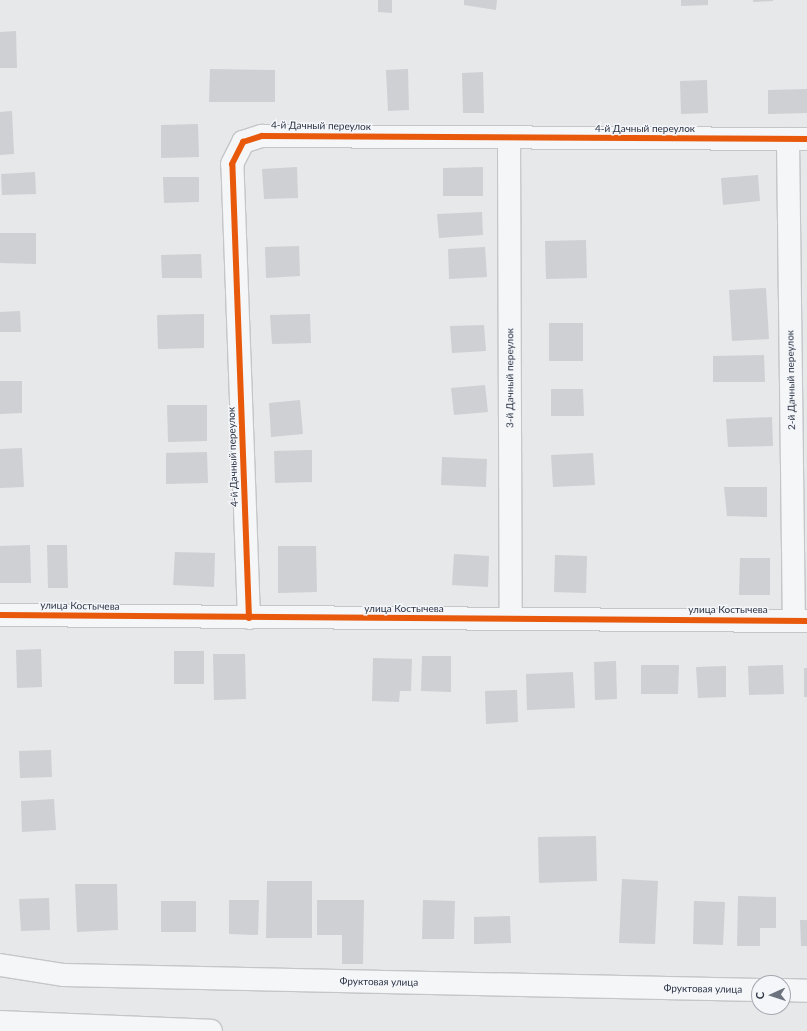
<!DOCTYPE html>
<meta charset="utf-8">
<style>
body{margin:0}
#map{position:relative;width:807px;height:1031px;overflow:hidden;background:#e6e8ea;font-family:Lato,sans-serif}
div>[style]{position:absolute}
.building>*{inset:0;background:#ced0d3}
.roads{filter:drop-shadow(1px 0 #c4c6c8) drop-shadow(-1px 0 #c4c6c8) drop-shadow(0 1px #c4c6c8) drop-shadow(0 -1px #c4c6c8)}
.minor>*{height:22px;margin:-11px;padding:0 11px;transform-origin:11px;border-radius:11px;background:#f5f6f7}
.cycleway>*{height:6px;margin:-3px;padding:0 3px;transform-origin:3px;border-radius:3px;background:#e8590c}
span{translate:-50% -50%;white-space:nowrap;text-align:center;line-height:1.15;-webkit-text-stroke:3px #f4f6f9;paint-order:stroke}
.street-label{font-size:10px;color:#2b3445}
.north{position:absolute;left:751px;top:975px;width:40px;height:40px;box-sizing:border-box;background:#f4f6f9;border:1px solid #a4a8b1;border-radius:50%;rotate:267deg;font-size:11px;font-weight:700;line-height:16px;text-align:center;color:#2b3445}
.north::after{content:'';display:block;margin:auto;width:14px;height:18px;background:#6c737f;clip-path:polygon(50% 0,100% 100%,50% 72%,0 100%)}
</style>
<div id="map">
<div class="building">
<i style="clip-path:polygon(378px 0,392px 0,392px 13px,378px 12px)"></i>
<i style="clip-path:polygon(464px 0,497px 0,496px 10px,464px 5px)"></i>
<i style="clip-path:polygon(681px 0,708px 0,708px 5px,681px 6px)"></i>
<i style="clip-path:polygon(753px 0,773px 0,773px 1px,753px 2px)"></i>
<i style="clip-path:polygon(16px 31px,17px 68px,0 68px,0 32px)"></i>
<i style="clip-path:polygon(210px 69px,275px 70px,275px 102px,209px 102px)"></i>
<i style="clip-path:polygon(408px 69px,409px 110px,388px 111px,386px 70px)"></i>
<i style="clip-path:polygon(483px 72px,484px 113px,463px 113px,462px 73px)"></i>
<i style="clip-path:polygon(707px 80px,708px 113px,681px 114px,680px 81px)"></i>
<i style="clip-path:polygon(807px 89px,807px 113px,768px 114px,768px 90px)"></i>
<i style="clip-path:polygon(12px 111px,14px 154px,0 155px,0 112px)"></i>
<i style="clip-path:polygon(198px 124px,199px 157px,161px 158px,161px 125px)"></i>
<i style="clip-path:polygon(297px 167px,298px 198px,264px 199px,262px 169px)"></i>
<i style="clip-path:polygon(483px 167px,483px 196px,443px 196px,443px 168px)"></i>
<i style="clip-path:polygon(35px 172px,36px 194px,2px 195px,1px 174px)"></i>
<i style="clip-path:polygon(758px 175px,760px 201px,723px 205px,721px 178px)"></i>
<i style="clip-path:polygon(163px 177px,199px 177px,199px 202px,164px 203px)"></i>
<i style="clip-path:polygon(482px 212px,483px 235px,439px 238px,437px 214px)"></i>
<i style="clip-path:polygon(0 233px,36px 233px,36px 264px,0 263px)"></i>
<i style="clip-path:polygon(586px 240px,587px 278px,546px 279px,545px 241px)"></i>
<i style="clip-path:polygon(299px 246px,300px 276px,266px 278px,265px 247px)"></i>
<i style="clip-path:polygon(485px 247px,487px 277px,449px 279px,448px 249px)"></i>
<i style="clip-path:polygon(201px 254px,202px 278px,162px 278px,161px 255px)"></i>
<i style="clip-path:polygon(766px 288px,769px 339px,732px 341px,729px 290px)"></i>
<i style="clip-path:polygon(20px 311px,21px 332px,0 332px,0 312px)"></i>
<i style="clip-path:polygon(204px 314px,204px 348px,158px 349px,157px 315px)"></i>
<i style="clip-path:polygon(310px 314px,311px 343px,272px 344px,270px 315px)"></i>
<i style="clip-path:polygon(549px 323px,583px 323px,583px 361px,549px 361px)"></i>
<i style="clip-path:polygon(484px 325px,486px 351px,452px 353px,450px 326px)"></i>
<i style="clip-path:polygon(764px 355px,765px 382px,713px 382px,713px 356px)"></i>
<i style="clip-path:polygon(0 381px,22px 381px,22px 413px,0 414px)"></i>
<i style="clip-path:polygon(485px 385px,488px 412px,454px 415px,451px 388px)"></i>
<i style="clip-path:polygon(551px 389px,583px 389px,584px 416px,551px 416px)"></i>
<i style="clip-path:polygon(300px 400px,303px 434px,271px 437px,269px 403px)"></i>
<i style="clip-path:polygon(167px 405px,207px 405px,207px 441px,168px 442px)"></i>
<i style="clip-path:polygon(772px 417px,773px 446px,728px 447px,726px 419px)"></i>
<i style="clip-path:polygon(22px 448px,24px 487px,0 488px,0 449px)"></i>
<i style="clip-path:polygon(312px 450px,312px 482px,275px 483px,274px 451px)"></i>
<i style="clip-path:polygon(207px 452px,208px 483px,166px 484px,166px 453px)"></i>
<i style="clip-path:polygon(593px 453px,595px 485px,553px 487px,551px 455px)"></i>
<i style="clip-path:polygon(442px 457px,487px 459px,486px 487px,441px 485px)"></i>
<i style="clip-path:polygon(724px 487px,767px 487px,767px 517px,727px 516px)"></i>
<i style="clip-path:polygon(30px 545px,31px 583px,0 583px,0 546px)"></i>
<i style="clip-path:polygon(47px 545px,67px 545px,68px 588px,48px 588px)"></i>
<i style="clip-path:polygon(278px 546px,316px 546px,317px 592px,278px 593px)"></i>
<i style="clip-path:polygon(175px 552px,215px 553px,214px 587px,173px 585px)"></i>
<i style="clip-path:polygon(454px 554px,489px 556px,488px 587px,452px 585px)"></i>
<i style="clip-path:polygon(555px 555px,587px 556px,586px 593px,554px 592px)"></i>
<i style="clip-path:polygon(740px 558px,770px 558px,770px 595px,739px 595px)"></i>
<i style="clip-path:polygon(41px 649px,42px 687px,17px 688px,16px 650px)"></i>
<i style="clip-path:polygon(174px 651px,204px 651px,204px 684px,174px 684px)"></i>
<i style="clip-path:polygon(213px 654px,245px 654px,246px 699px,214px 700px)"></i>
<i style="clip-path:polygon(422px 656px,451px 656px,451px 692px,421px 691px)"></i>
<i style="clip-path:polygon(373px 658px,412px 659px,411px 691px,400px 691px,399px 702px,372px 701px)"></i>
<i style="clip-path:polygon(616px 661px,617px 699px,595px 700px,594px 662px)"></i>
<i style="clip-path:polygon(641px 665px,679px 665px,678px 694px,641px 694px)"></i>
<i style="clip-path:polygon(783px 665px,784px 694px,749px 695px,748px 666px)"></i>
<i style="clip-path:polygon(726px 666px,726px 697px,698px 698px,696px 667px)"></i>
<i style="clip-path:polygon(804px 668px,807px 668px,807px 697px,804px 697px)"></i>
<i style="clip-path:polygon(573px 672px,575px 708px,527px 710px,526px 674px)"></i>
<i style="clip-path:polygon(517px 690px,518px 722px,486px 724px,485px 691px)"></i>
<i style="clip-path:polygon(51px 750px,52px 777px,20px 778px,19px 751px)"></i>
<i style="clip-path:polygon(54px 799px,56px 830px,22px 832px,21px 801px)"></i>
<i style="clip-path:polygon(596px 836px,597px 881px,539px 883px,538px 837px)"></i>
<i style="clip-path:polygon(622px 879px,658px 881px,655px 944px,619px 943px)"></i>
<i style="clip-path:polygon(267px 881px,312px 881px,312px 938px,266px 938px)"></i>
<i style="clip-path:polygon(75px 884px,117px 884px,118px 930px,77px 932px)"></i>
<i style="clip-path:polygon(738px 896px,776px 897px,776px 928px,760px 928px,760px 946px,737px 946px)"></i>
<i style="clip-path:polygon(49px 898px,50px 930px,21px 931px,19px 899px)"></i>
<i style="clip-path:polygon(229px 900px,259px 900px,258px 935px,229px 934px)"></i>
<i style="clip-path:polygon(317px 900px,364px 900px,363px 964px,342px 964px,342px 935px,317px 935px)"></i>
<i style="clip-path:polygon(423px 900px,455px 901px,454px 939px,422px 939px)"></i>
<i style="clip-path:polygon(161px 901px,196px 901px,196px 932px,161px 932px)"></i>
<i style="clip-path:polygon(694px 901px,725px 902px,723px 945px,693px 944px)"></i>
<i style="clip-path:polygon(510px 916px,511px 943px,474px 944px,474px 917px)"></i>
<i style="clip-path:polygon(800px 920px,807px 920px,807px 946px,801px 946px)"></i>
</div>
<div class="roads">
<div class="minor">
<i style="left:509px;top:138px;width:481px;rotate:89.8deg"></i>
<i style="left:788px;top:139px;width:482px;rotate:89.3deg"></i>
<i style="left:0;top:615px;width:807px;rotate:0.43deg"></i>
<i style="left:249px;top:618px;width:454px;rotate:-92.1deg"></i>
<i style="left:232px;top:164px;width:25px;rotate:-63deg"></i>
<i style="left:243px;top:142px;width:20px;rotate:-18deg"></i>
<i style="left:262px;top:136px;width:545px;rotate:0.32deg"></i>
<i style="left:0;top:965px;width:65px;rotate:8.9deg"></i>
<i style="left:64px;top:975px;width:695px;rotate:1.24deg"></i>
<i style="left:783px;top:990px;width:24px;rotate:2deg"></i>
<i style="left:0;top:1022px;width:211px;rotate:2.4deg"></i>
</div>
</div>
<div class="cycleway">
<i style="left:0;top:615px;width:807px;rotate:0.43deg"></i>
<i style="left:249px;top:618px;width:454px;rotate:-92.1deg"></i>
<i style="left:232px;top:164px;width:25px;rotate:-63deg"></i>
<i style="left:243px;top:142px;width:20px;rotate:-18deg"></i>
<i style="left:262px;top:136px;width:545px;rotate:0.32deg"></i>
</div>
<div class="street-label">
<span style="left:321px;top:126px;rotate:1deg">4-й Дачный переулок</span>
<span style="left:645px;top:129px">4-й Дачный переулок</span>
<span style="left:510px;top:378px;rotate:-90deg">3-й Дачный переулок</span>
<span style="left:791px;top:380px;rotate:-91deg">2-й Дачный переулок</span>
<span style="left:233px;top:457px;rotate:-92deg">4-й Дачный переулок</span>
<span style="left:80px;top:606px;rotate:1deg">улица Костычева</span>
<span style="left:404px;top:609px">улица Костычева</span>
<span style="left:728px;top:610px">улица Костычева</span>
<span style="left:379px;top:982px;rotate:1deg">Фруктовая улица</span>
<span style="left:703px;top:989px;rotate:1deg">Фруктовая улица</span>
</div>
<div class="north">С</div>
</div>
